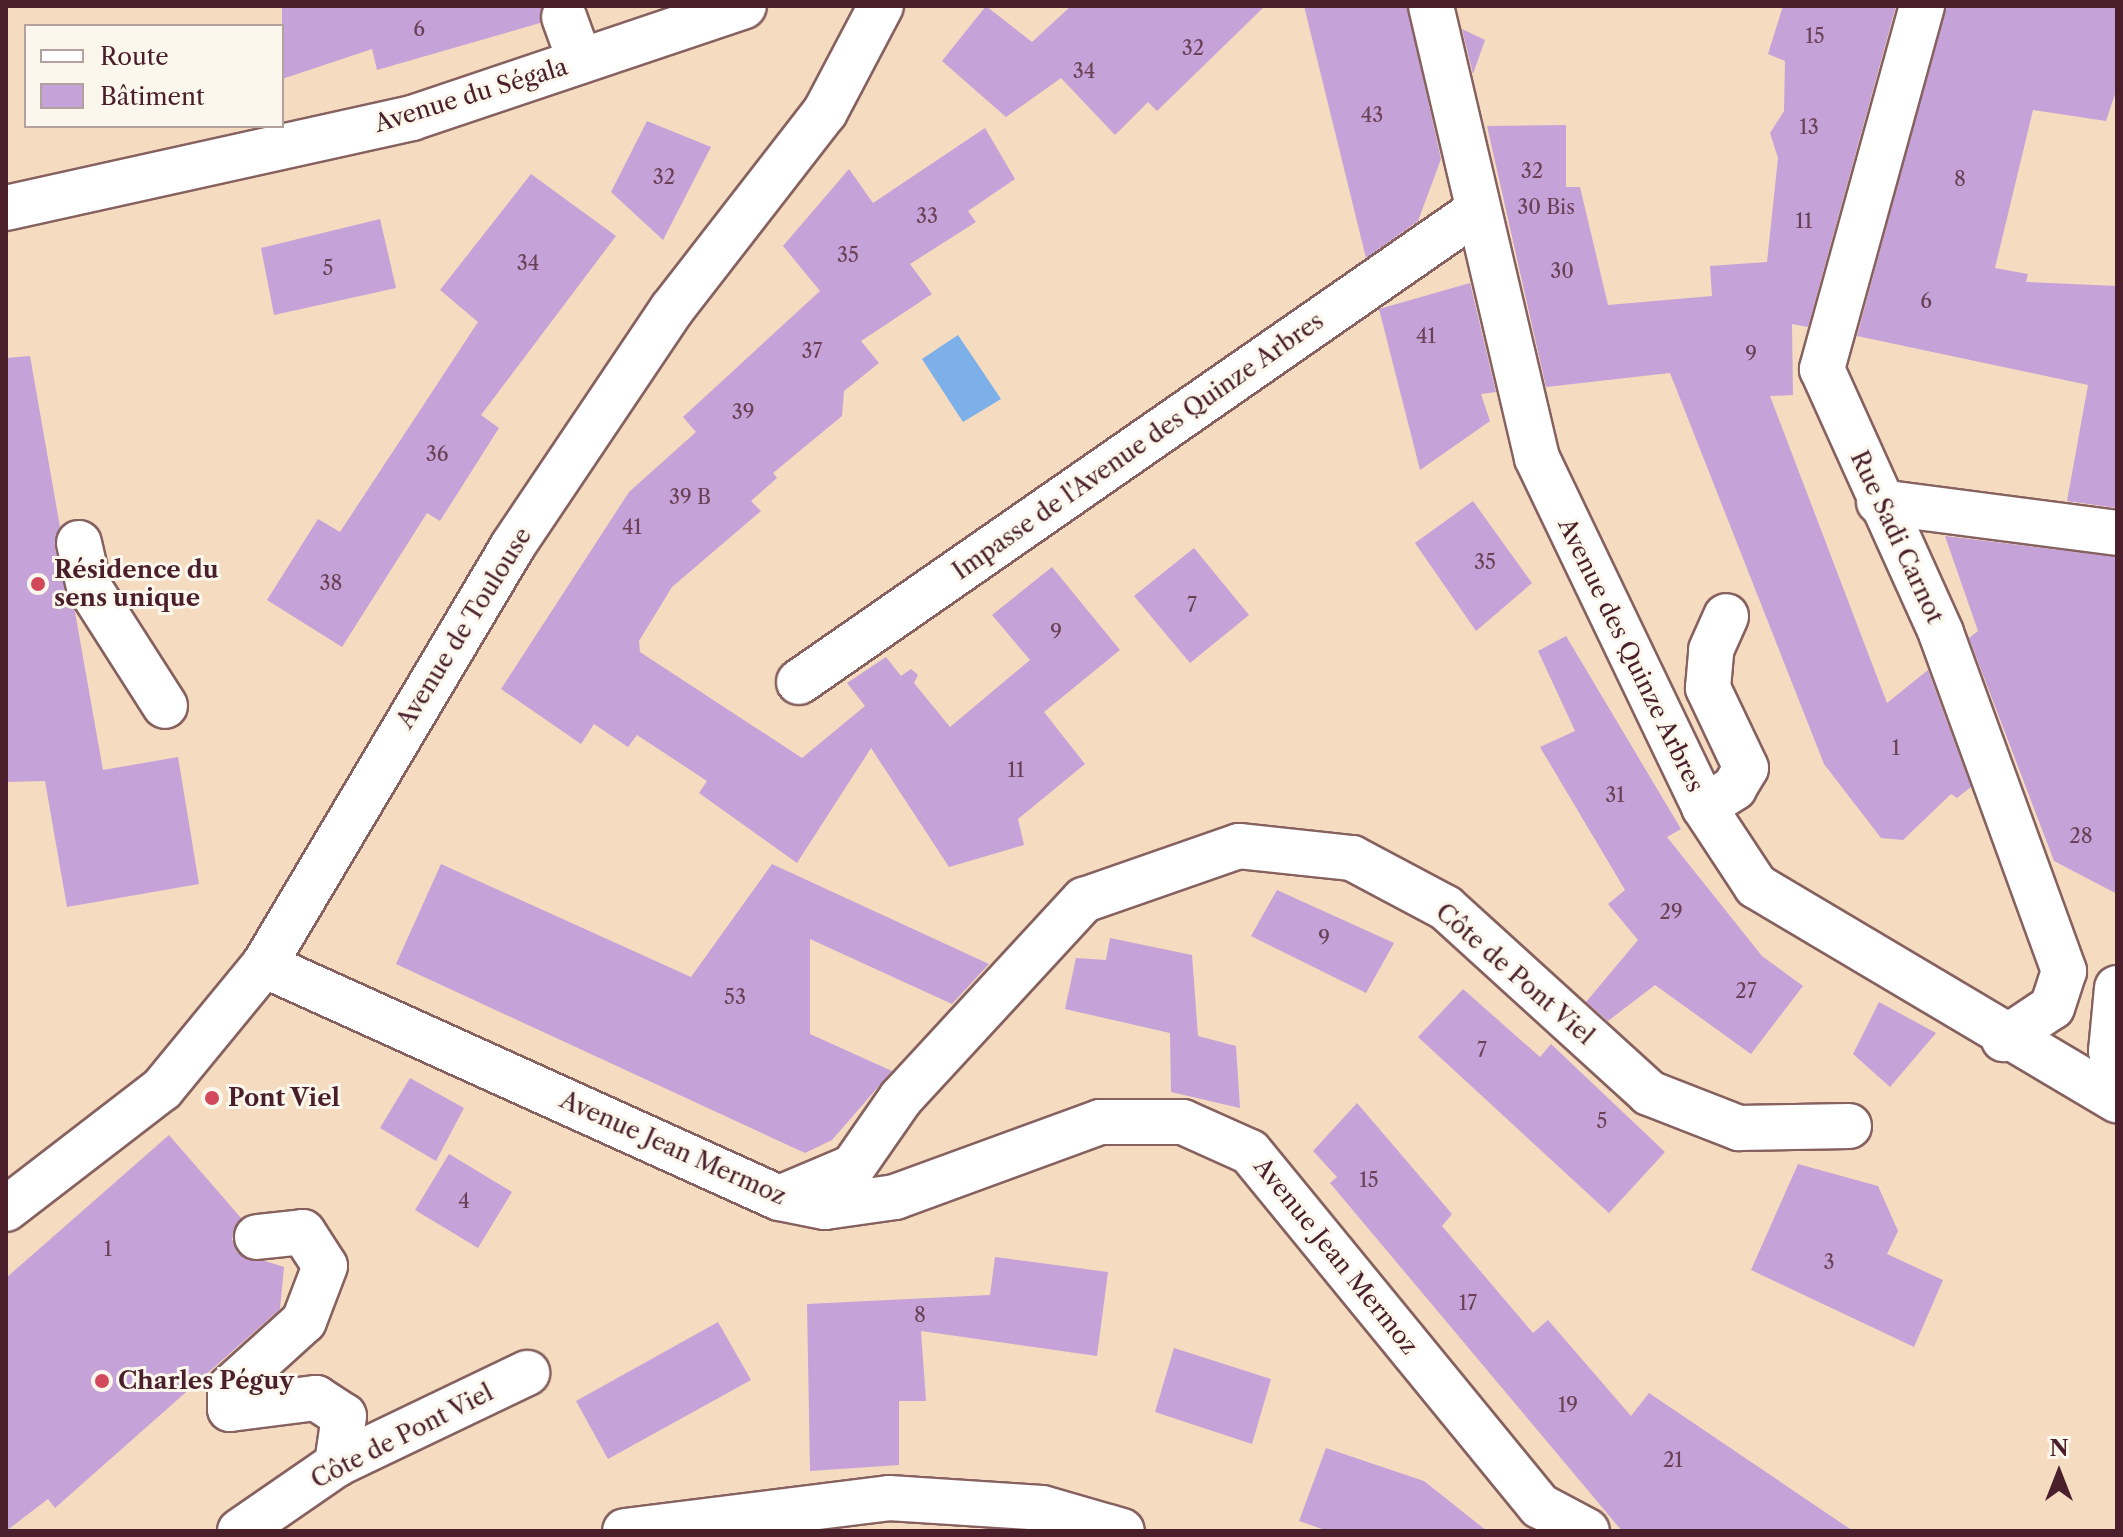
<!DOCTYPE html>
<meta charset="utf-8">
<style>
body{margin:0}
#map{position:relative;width:2123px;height:1537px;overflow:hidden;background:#f5dcc0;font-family:"Libre Caslon Text",serif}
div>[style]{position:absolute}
.water>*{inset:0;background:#7dafe9}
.building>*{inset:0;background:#c5a2d7}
.roads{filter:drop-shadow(2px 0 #86615f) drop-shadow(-2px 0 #86615f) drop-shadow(0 2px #86615f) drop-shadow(0 -2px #86615f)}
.minor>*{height:44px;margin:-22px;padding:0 22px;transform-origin:22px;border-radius:22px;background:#fff}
.major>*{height:44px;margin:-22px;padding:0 22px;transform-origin:22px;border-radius:22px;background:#fff}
.dots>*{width:22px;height:22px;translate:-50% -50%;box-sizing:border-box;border:4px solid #fbf7ec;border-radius:50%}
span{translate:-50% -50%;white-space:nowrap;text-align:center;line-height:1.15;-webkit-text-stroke:6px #fbf7ec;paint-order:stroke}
.number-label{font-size:20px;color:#694056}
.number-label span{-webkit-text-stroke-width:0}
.street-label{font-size:24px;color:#4a1f2b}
.poi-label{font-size:24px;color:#4a1f2b;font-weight:700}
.left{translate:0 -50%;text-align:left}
.frame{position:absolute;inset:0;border:8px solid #4a1f2b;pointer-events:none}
.legend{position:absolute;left:24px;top:24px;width:260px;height:104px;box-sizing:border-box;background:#fbf7ec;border:2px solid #b4a19f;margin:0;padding:10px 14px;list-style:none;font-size:24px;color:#4a1f2b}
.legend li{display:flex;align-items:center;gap:16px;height:40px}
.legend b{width:40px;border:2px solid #b4a19f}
.north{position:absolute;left:2019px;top:1433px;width:80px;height:80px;-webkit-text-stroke:6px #fbf7ec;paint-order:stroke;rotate:0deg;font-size:22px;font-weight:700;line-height:32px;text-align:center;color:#4a1f2b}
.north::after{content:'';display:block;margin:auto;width:28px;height:36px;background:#4a1f2b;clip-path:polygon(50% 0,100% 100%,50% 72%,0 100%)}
</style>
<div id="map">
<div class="water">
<i style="clip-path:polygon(958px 335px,1001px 399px,963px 422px,922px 359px)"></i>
</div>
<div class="building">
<i style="clip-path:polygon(282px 6px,542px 6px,540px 23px,377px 70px,372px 49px,282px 79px)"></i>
<i style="clip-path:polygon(986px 6px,1032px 42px,1071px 6px,1265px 6px,1157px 111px,1148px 102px,1115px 135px,1061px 78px,1006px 117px,942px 61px)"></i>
<i style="clip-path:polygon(1304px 6px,1407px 6px,1441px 159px,1418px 221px,1366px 258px)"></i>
<i style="clip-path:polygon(1783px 6px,1896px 6px,1808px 327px,1792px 324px,1793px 395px,1770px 396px,1887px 703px,1928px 670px,1971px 787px,1957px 798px,1951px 794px,1903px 840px,1881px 838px,1824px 764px,1670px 373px,1546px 387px,1487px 126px,1566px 125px,1566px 187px,1580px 187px,1608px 305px,1712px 296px,1710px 266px,1767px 262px,1778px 158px,1770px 133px,1784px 111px,1785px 61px,1768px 54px)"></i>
<i style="clip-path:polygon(1946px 6px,2117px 6px,2117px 88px,2106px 121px,2033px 110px,1995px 268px,2028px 274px,2026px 282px,2117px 286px,2117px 508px,2067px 501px,2088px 385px,1857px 336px)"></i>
<i style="clip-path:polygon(1462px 29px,1485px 40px,1473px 74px)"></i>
<i style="clip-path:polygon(647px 121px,711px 147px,663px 240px,611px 192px)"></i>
<i style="clip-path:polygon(985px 128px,1015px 179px,968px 211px,976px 222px,910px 264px,932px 294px,861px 341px,879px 363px,844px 391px,842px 416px,773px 473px,777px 478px,751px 501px,761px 511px,672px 587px,639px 641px,640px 652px,802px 758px,865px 706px,847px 683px,886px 657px,901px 676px,911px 669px,918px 675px,914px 683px,950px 727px,1030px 660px,992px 615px,1052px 567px,1120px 650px,1044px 712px,1085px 764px,1018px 819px,1024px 845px,949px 867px,871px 748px,797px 863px,699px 793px,707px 781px,637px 735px,628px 747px,594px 724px,581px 744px,501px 689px,629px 492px,696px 432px,683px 417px,820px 291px,783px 246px,849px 169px,873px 203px)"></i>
<i style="clip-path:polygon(531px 174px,616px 236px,481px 415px,499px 428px,440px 521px,427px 513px,342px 647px,267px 600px,318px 519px,340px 532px,478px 322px,440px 290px)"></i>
<i style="clip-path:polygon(380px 219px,396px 288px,274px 315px,261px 248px)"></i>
<i style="clip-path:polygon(1470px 283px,1496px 392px,1481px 394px,1490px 421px,1420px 470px,1379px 309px)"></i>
<i style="clip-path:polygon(30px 356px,60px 527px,55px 549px,75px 612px,103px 770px,178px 757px,199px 884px,67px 907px,45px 781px,6px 782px,6px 358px)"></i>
<i style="clip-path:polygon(1473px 501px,1532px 583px,1476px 631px,1415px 543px)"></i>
<i style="clip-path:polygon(1945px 536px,2117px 557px,2117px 894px,2054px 861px,1969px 638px,1978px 631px)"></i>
<i style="clip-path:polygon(1194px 548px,1249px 615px,1190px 663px,1134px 596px)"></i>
<i style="clip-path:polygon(1566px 636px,1681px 829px,1667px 837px,1762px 956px,1803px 986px,1751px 1054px,1655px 985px,1608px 1021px,1586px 1002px,1638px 940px,1608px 904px,1625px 890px,1540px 747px,1575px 731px,1538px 651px)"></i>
<i style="clip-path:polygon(441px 864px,691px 977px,772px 864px,989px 964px,952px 1004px,810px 939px,810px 1034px,892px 1071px,832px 1140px,805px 1153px,396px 964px)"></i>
<i style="clip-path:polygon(1277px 890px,1394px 943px,1366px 993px,1251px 936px)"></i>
<i style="clip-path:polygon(1110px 938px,1192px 955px,1198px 1036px,1236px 1046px,1240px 1108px,1171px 1092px,1170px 1033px,1065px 1009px,1076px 958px,1106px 960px)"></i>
<i style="clip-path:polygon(1463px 989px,1540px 1057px,1551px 1044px,1665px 1152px,1609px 1213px,1418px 1037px)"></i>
<i style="clip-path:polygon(1879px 1002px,1936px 1033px,1890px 1087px,1853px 1054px)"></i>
<i style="clip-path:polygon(410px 1078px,464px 1108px,436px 1161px,380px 1128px)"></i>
<i style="clip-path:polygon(1357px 1103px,1452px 1214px,1442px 1226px,1533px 1333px,1548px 1320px,1631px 1416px,1649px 1393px,1853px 1531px,1622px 1531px,1330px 1183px,1337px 1177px,1313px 1151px)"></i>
<i style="clip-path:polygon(169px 1135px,241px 1218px,232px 1239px,237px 1252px,284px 1267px,280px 1309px,55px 1508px,48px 1499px,6px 1531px,6px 1278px)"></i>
<i style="clip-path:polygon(449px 1154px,512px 1192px,478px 1248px,415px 1210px)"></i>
<i style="clip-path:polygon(1798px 1164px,1878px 1186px,1898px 1231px,1887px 1254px,1943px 1280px,1914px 1347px,1751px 1270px)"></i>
<i style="clip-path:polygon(995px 1257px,1108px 1272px,1097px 1356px,921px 1331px,926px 1401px,899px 1401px,899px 1465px,810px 1471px,807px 1304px,990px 1295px)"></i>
<i style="clip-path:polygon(718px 1322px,751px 1380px,608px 1459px,576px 1401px)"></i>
<i style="clip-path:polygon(1174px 1348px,1271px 1379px,1252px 1444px,1155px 1412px)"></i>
<i style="clip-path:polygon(1326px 1448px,1424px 1481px,1487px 1531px,1328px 1531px,1299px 1521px)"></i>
</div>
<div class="roads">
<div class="minor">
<i style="left:1431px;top:6px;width:464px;rotate:76.8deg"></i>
<i style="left:1537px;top:458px;width:387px;rotate:64.4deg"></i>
<i style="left:1704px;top:807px;width:95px;rotate:56.6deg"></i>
<i style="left:1756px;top:886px;width:420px;rotate:30.7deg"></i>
<i style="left:1922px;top:6px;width:377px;rotate:105.4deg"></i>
<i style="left:1822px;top:369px;width:290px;rotate:65.7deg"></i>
<i style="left:1941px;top:633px;width:360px;rotate:70deg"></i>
<i style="left:2064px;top:971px;width:38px;rotate:108deg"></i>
<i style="left:2052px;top:1007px;width:58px;rotate:146.3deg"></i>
<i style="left:564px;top:17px;width:47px;rotate:70deg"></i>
<i style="left:1879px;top:502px;width:240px;rotate:7.4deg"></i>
<i style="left:79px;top:543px;width:45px;rotate:77.2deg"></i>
<i style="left:89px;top:587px;width:141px;rotate:57.4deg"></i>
<i style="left:799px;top:682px;width:826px;rotate:-34.79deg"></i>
<i style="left:1704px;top:807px;width:36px;rotate:-32deg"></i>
<i style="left:1734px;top:788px;width:23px;rotate:-59deg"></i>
<i style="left:1746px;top:768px;width:89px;rotate:-115.4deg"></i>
<i style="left:1708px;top:688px;width:38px;rotate:-85deg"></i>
<i style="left:1711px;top:650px;width:37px;rotate:-66deg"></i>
<i style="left:264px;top:965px;width:565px;rotate:24.34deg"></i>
<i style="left:779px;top:1198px;width:47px;rotate:11.1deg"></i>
<i style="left:825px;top:1207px;width:71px;rotate:-8.1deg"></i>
<i style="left:895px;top:1197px;width:218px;rotate:-20.1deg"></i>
<i style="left:1100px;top:1122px;width:83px"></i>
<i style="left:1183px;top:1122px;width:73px;rotate:24.1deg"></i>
<i style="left:1250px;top:1152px;width:458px;rotate:50.7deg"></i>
<i style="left:1540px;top:1506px;width:53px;rotate:28deg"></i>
<i style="left:2117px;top:988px;width:63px;rotate:95.4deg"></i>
<i style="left:2111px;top:1051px;width:17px;rotate:69deg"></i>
<i style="left:782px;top:1197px;width:77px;rotate:-22.9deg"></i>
<i style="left:853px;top:1167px;width:84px;rotate:-55.2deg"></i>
<i style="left:901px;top:1098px;width:270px;rotate:-47.3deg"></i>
<i style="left:1084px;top:900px;width:164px;rotate:-19.2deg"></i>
<i style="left:1239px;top:846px;width:114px;rotate:6.1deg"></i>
<i style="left:1352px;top:858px;width:106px;rotate:28deg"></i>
<i style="left:1446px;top:908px;width:275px;rotate:42.3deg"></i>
<i style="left:1649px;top:1093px;width:97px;rotate:21.3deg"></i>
<i style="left:1739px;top:1128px;width:110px;rotate:-1deg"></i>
<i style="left:257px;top:1237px;width:46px;rotate:-6.2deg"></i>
<i style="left:303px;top:1232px;width:40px;rotate:57.1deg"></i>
<i style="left:325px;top:1266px;width:59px;rotate:110.9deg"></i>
<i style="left:304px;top:1321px;width:100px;rotate:137.8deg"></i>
<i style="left:230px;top:1388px;width:21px;rotate:90deg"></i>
<i style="left:230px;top:1409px;width:87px;rotate:-7.3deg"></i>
<i style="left:316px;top:1398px;width:33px;rotate:33deg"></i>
<i style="left:344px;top:1416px;width:49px;rotate:98.3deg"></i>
<i style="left:240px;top:1531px;width:118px;rotate:-34.6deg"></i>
<i style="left:337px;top:1464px;width:211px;rotate:-25.6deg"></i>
<i style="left:625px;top:1531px;width:266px;rotate:-7.1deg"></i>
<i style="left:889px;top:1498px;width:153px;rotate:3.7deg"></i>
<i style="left:1042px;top:1508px;width:83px;rotate:16deg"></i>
</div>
<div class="major">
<i style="left:6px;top:208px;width:416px;rotate:-12.5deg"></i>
<i style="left:412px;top:118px;width:350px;rotate:-18.6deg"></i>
<i style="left:6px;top:1209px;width:197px;rotate:-37.6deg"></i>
<i style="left:162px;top:1089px;width:161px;rotate:-50.6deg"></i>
<i style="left:264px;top:965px;width:486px;rotate:-59.3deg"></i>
<i style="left:512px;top:547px;width:287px;rotate:-56.1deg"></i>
<i style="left:672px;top:309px;width:249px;rotate:-52.2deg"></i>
<i style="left:825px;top:112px;width:120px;rotate:-62.2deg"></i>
</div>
</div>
<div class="dots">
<i style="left:38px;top:584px;background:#d1495b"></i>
<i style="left:212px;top:1098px;background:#d1495b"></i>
<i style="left:102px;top:1381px;background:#d1495b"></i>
</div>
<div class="number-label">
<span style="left:419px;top:29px">6</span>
<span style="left:1815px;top:36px">15</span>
<span style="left:1193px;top:48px">32</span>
<span style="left:1084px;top:71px">34</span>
<span style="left:1372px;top:115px">43</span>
<span style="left:1809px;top:127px">13</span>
<span style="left:1532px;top:171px">32</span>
<span style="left:664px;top:177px">32</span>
<span style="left:1960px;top:179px">8</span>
<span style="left:1546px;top:207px">30 Bis</span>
<span style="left:927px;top:216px">33</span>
<span style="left:1804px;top:221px">11</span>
<span style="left:848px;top:255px">35</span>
<span style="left:528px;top:263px">34</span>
<span style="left:328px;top:268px">5</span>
<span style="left:1562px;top:271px">30</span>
<span style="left:1926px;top:301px">6</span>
<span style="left:1426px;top:336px">41</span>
<span style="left:812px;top:351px">37</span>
<span style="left:1751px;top:354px">9</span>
<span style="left:743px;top:412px">39</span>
<span style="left:437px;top:454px">36</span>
<span style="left:690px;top:497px">39 B</span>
<span style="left:632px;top:527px">41</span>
<span style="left:1485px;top:562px">35</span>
<span style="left:331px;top:583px">38</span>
<span style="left:1192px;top:605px">7</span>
<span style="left:1056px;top:632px">9</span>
<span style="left:1896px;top:748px">1</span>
<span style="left:1016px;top:770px">11</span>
<span style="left:1615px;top:795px">31</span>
<span style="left:2081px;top:836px">28</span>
<span style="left:1671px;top:912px">29</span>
<span style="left:1324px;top:938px">9</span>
<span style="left:1746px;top:991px">27</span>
<span style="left:735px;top:997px">53</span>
<span style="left:1482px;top:1050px">7</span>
<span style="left:1602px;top:1121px">5</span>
<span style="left:1369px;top:1180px">15</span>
<span style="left:464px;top:1201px">4</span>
<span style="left:108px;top:1249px">1</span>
<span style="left:1829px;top:1262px">3</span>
<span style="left:1468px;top:1303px">17</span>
<span style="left:920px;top:1315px">8</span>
<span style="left:1568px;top:1405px">19</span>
<span style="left:1673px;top:1460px">21</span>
</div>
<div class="street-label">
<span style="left:471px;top:95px;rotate:-17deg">Avenue du Ségala</span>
<span style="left:1138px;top:446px;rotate:-35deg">Impasse de l'Avenue des Quinze Arbres</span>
<span style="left:1897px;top:537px;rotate:65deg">Rue Sadi Carnot</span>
<span style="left:464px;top:628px;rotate:-58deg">Avenue de Toulouse</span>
<span style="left:1631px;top:655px;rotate:64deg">Avenue des Quinze Arbres</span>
<span style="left:1515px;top:974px;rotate:41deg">Côte de Pont Viel</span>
<span style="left:673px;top:1148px;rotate:24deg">Avenue Jean Mermoz</span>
<span style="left:1336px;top:1256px;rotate:51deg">Avenue Jean Mermoz</span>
<span style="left:402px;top:1436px;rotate:-27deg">Côte de Pont Viel</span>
</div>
<div class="poi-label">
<span class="left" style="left:54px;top:584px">Résidence du<br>sens unique</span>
<span class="left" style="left:228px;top:1098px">Pont Viel</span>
<span class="left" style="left:118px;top:1381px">Charles Péguy</span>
</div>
<div class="frame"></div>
<ul class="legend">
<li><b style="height:10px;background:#fff"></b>Route</li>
<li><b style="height:22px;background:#c5a2d7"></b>Bâtiment</li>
</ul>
<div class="north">N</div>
</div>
